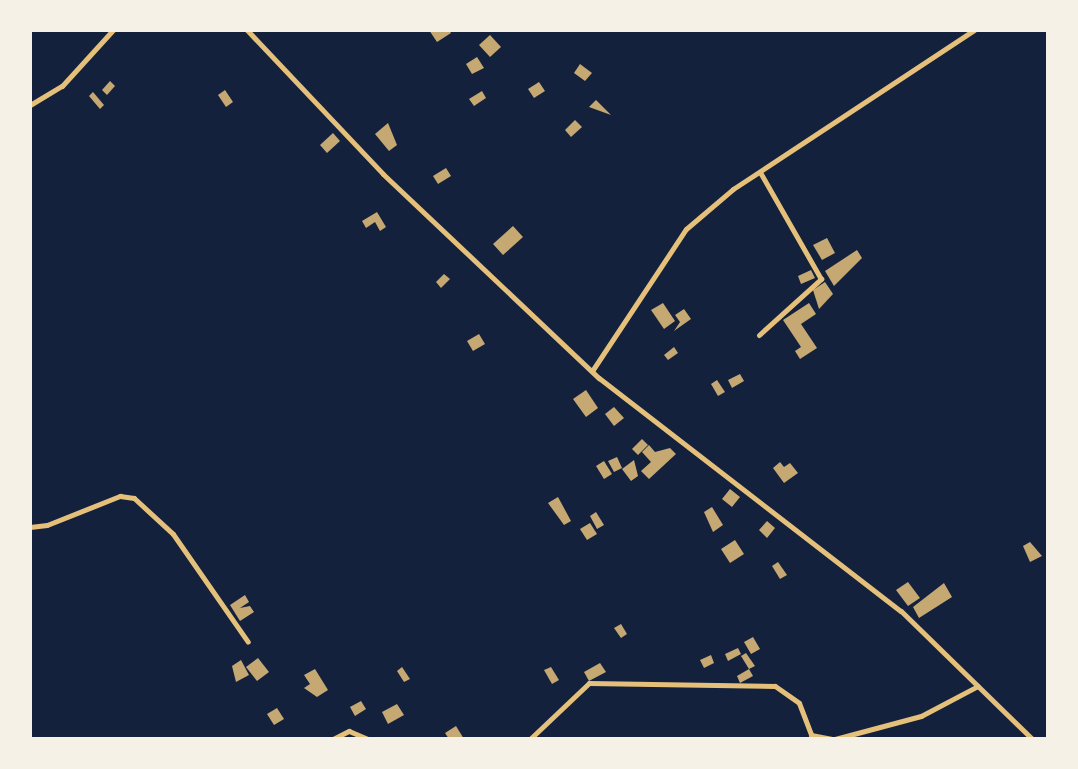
<!DOCTYPE html>
<style>
body{margin:0}
#map{position:relative;width:1078px;height:769px;overflow:hidden;background:#14213d;font-family:Roboto,sans-serif}
div>[style]{position:absolute}
.building>*{inset:0;background:#c6a872}
.minor>*{height:5px;margin:-2.5px;padding:0 2.5px;transform-origin:2.5px;border-radius:2.5px;background:#e5c07b}
span{translate:-50% -50%;white-space:nowrap;text-align:center;line-height:1.15;-webkit-text-stroke:5px #f6f1e7;paint-order:stroke}
.frame{position:absolute;inset:0;border:32px solid #f6f1e7;pointer-events:none}
</style>
<div id="map">
<div class="building">
<i style="clip-path:polygon(429px 30px,449px 30px,451px 33px,437px 42px)"></i>
<i style="clip-path:polygon(490px 35px,501px 47px,490px 57px,479px 45px)"></i>
<i style="clip-path:polygon(477px 57px,484px 68px,472px 74px,466px 64px)"></i>
<i style="clip-path:polygon(580px 64px,592px 73px,585px 81px,574px 73px)"></i>
<i style="clip-path:polygon(110px 81px,115px 86px,107px 95px,102px 90px)"></i>
<i style="clip-path:polygon(539px 82px,545px 91px,534px 98px,528px 89px)"></i>
<i style="clip-path:polygon(225px 90px,233px 102px,226px 107px,218px 95px)"></i>
<i style="clip-path:polygon(482px 91px,486px 98px,474px 106px,469px 99px)"></i>
<i style="clip-path:polygon(93px 92px,104px 105px,100px 109px,89px 96px)"></i>
<i style="clip-path:polygon(596px 100px,611px 115px,589px 107px)"></i>
<i style="clip-path:polygon(575px 120px,582px 127px,571px 137px,565px 130px)"></i>
<i style="clip-path:polygon(388px 123px,397px 145px,389px 151px,375px 134px)"></i>
<i style="clip-path:polygon(333px 133px,340px 141px,327px 153px,320px 145px)"></i>
<i style="clip-path:polygon(446px 168px,451px 176px,438px 184px,433px 176px)"></i>
<i style="clip-path:polygon(377px 212px,386px 227px,380px 231px,375px 222px,366px 228px,362px 221px)"></i>
<i style="clip-path:polygon(513px 226px,523px 237px,503px 255px,493px 244px)"></i>
<i style="clip-path:polygon(827px 238px,835px 253px,822px 260px,813px 245px)"></i>
<i style="clip-path:polygon(857px 250px,862px 258px,834px 286px,825px 271px)"></i>
<i style="clip-path:polygon(811px 270px,815px 278px,801px 284px,798px 276px)"></i>
<i style="clip-path:polygon(444px 274px,450px 279px,441px 288px,436px 282px)"></i>
<i style="clip-path:polygon(825px 282px,833px 294px,819px 309px,813px 290px)"></i>
<i style="clip-path:polygon(663px 303px,675px 321px,664px 329px,651px 310px)"></i>
<i style="clip-path:polygon(809px 303px,816px 314px,801px 324px,817px 348px,800px 359px,795px 351px,801px 347px,783px 320px)"></i>
<i style="clip-path:polygon(684px 309px,691px 319px,674px 331px,680px 322px,675px 315px)"></i>
<i style="clip-path:polygon(479px 334px,485px 344px,473px 351px,467px 341px)"></i>
<i style="clip-path:polygon(674px 347px,678px 353px,668px 360px,664px 355px)"></i>
<i style="clip-path:polygon(740px 374px,744px 381px,732px 388px,728px 380px)"></i>
<i style="clip-path:polygon(717px 380px,725px 392px,718px 396px,711px 384px)"></i>
<i style="clip-path:polygon(586px 390px,598px 408px,586px 417px,573px 399px)"></i>
<i style="clip-path:polygon(614px 407px,624px 418px,614px 426px,605px 414px)"></i>
<i style="clip-path:polygon(642px 439px,648px 445px,638px 455px,632px 449px)"></i>
<i style="clip-path:polygon(649px 445px,655px 452px,670px 448px,676px 454px,649px 479px,641px 471px,651px 462px,642px 452px)"></i>
<i style="clip-path:polygon(617px 457px,622px 468px,614px 472px,608px 461px)"></i>
<i style="clip-path:polygon(634px 460px,638px 476px,631px 481px,622px 469px)"></i>
<i style="clip-path:polygon(604px 461px,612px 474px,604px 479px,596px 466px)"></i>
<i style="clip-path:polygon(780px 462px,784px 467px,790px 463px,798px 473px,784px 483px,773px 468px)"></i>
<i style="clip-path:polygon(730px 489px,740px 497px,732px 507px,722px 499px)"></i>
<i style="clip-path:polygon(558px 497px,571px 521px,564px 525px,548px 503px)"></i>
<i style="clip-path:polygon(712px 507px,723px 525px,713px 532px,704px 512px)"></i>
<i style="clip-path:polygon(596px 512px,604px 525px,597px 529px,590px 516px)"></i>
<i style="clip-path:polygon(767px 521px,775px 528px,767px 538px,759px 530px)"></i>
<i style="clip-path:polygon(590px 523px,597px 534px,587px 540px,580px 529px)"></i>
<i style="clip-path:polygon(735px 540px,744px 554px,730px 563px,721px 549px)"></i>
<i style="clip-path:polygon(1030px 542px,1042px 556px,1030px 562px,1023px 546px)"></i>
<i style="clip-path:polygon(778px 562px,787px 575px,780px 579px,772px 566px)"></i>
<i style="clip-path:polygon(908px 582px,920px 598px,908px 606px,896px 590px)"></i>
<i style="clip-path:polygon(944px 583px,952px 597px,919px 618px,913px 607px)"></i>
<i style="clip-path:polygon(245px 595px,249px 602px,240px 608px,250px 606px,254px 612px,240px 621px,230px 605px)"></i>
<i style="clip-path:polygon(621px 624px,627px 634px,621px 638px,614px 628px)"></i>
<i style="clip-path:polygon(753px 637px,760px 649px,751px 654px,744px 642px)"></i>
<i style="clip-path:polygon(738px 648px,741px 654px,728px 661px,725px 654px)"></i>
<i style="clip-path:polygon(746px 653px,755px 666px,749px 669px,741px 656px)"></i>
<i style="clip-path:polygon(711px 655px,714px 663px,704px 668px,700px 660px)"></i>
<i style="clip-path:polygon(258px 658px,269px 672px,257px 681px,246px 667px)"></i>
<i style="clip-path:polygon(241px 660px,249px 675px,236px 682px,232px 666px)"></i>
<i style="clip-path:polygon(600px 663px,606px 672px,589px 681px,584px 672px)"></i>
<i style="clip-path:polygon(402px 667px,410px 679px,404px 682px,397px 671px)"></i>
<i style="clip-path:polygon(551px 667px,559px 680px,552px 684px,544px 670px)"></i>
<i style="clip-path:polygon(315px 669px,328px 690px,317px 697px,304px 688px,310px 684px,304px 675px)"></i>
<i style="clip-path:polygon(749px 669px,753px 676px,740px 683px,737px 676px)"></i>
<i style="clip-path:polygon(361px 701px,366px 709px,355px 716px,350px 707px)"></i>
<i style="clip-path:polygon(397px 704px,404px 715px,388px 724px,382px 712px)"></i>
<i style="clip-path:polygon(277px 708px,284px 719px,274px 725px,267px 714px)"></i>
<i style="clip-path:polygon(456px 726px,464px 739px,449px 739px,445px 733px)"></i>
</div>
<div class="minor">
<i style="left:247px;top:30px;width:198px;rotate:46.6deg"></i>
<i style="left:383px;top:174px;width:297px;rotate:43.4deg"></i>
<i style="left:599px;top:378px;width:381px;rotate:37.7deg"></i>
<i style="left:901px;top:611px;width:183px;rotate:44.3deg"></i>
<i style="left:30px;top:105px;width:37px;rotate:-31deg"></i>
<i style="left:62px;top:86px;width:76px;rotate:-47.7deg"></i>
<i style="left:759px;top:335px;width:84px;rotate:-42.1deg"></i>
<i style="left:821px;top:279px;width:121px;rotate:-119.7deg"></i>
<i style="left:592px;top:371px;width:170px;rotate:-56.5deg"></i>
<i style="left:686px;top:229px;width:62px;rotate:-40.4deg"></i>
<i style="left:733px;top:189px;width:289px;rotate:-33.4deg"></i>
<i style="left:30px;top:527px;width:17px;rotate:-7deg"></i>
<i style="left:47px;top:525px;width:79px;rotate:-21.7deg"></i>
<i style="left:120px;top:496px;width:14px;rotate:8deg"></i>
<i style="left:134px;top:498px;width:53px;rotate:42.7deg"></i>
<i style="left:173px;top:534px;width:131px;rotate:55.2deg"></i>
<i style="left:333px;top:739px;width:18px;rotate:-27deg"></i>
<i style="left:349px;top:731px;width:21px;rotate:23deg"></i>
<i style="left:530px;top:739px;width:81px;rotate:-43.5deg"></i>
<i style="left:589px;top:683px;width:186px;rotate:0.9deg"></i>
<i style="left:775px;top:686px;width:29px;rotate:35deg"></i>
<i style="left:799px;top:703px;width:34px;rotate:69deg"></i>
<i style="left:811px;top:735px;width:20px;rotate:11deg"></i>
<i style="left:835px;top:739px;width:89px;rotate:-15deg"></i>
<i style="left:921px;top:716px;width:64px;rotate:-27.8deg"></i>
</div>
<div class="frame"></div>
</div>
